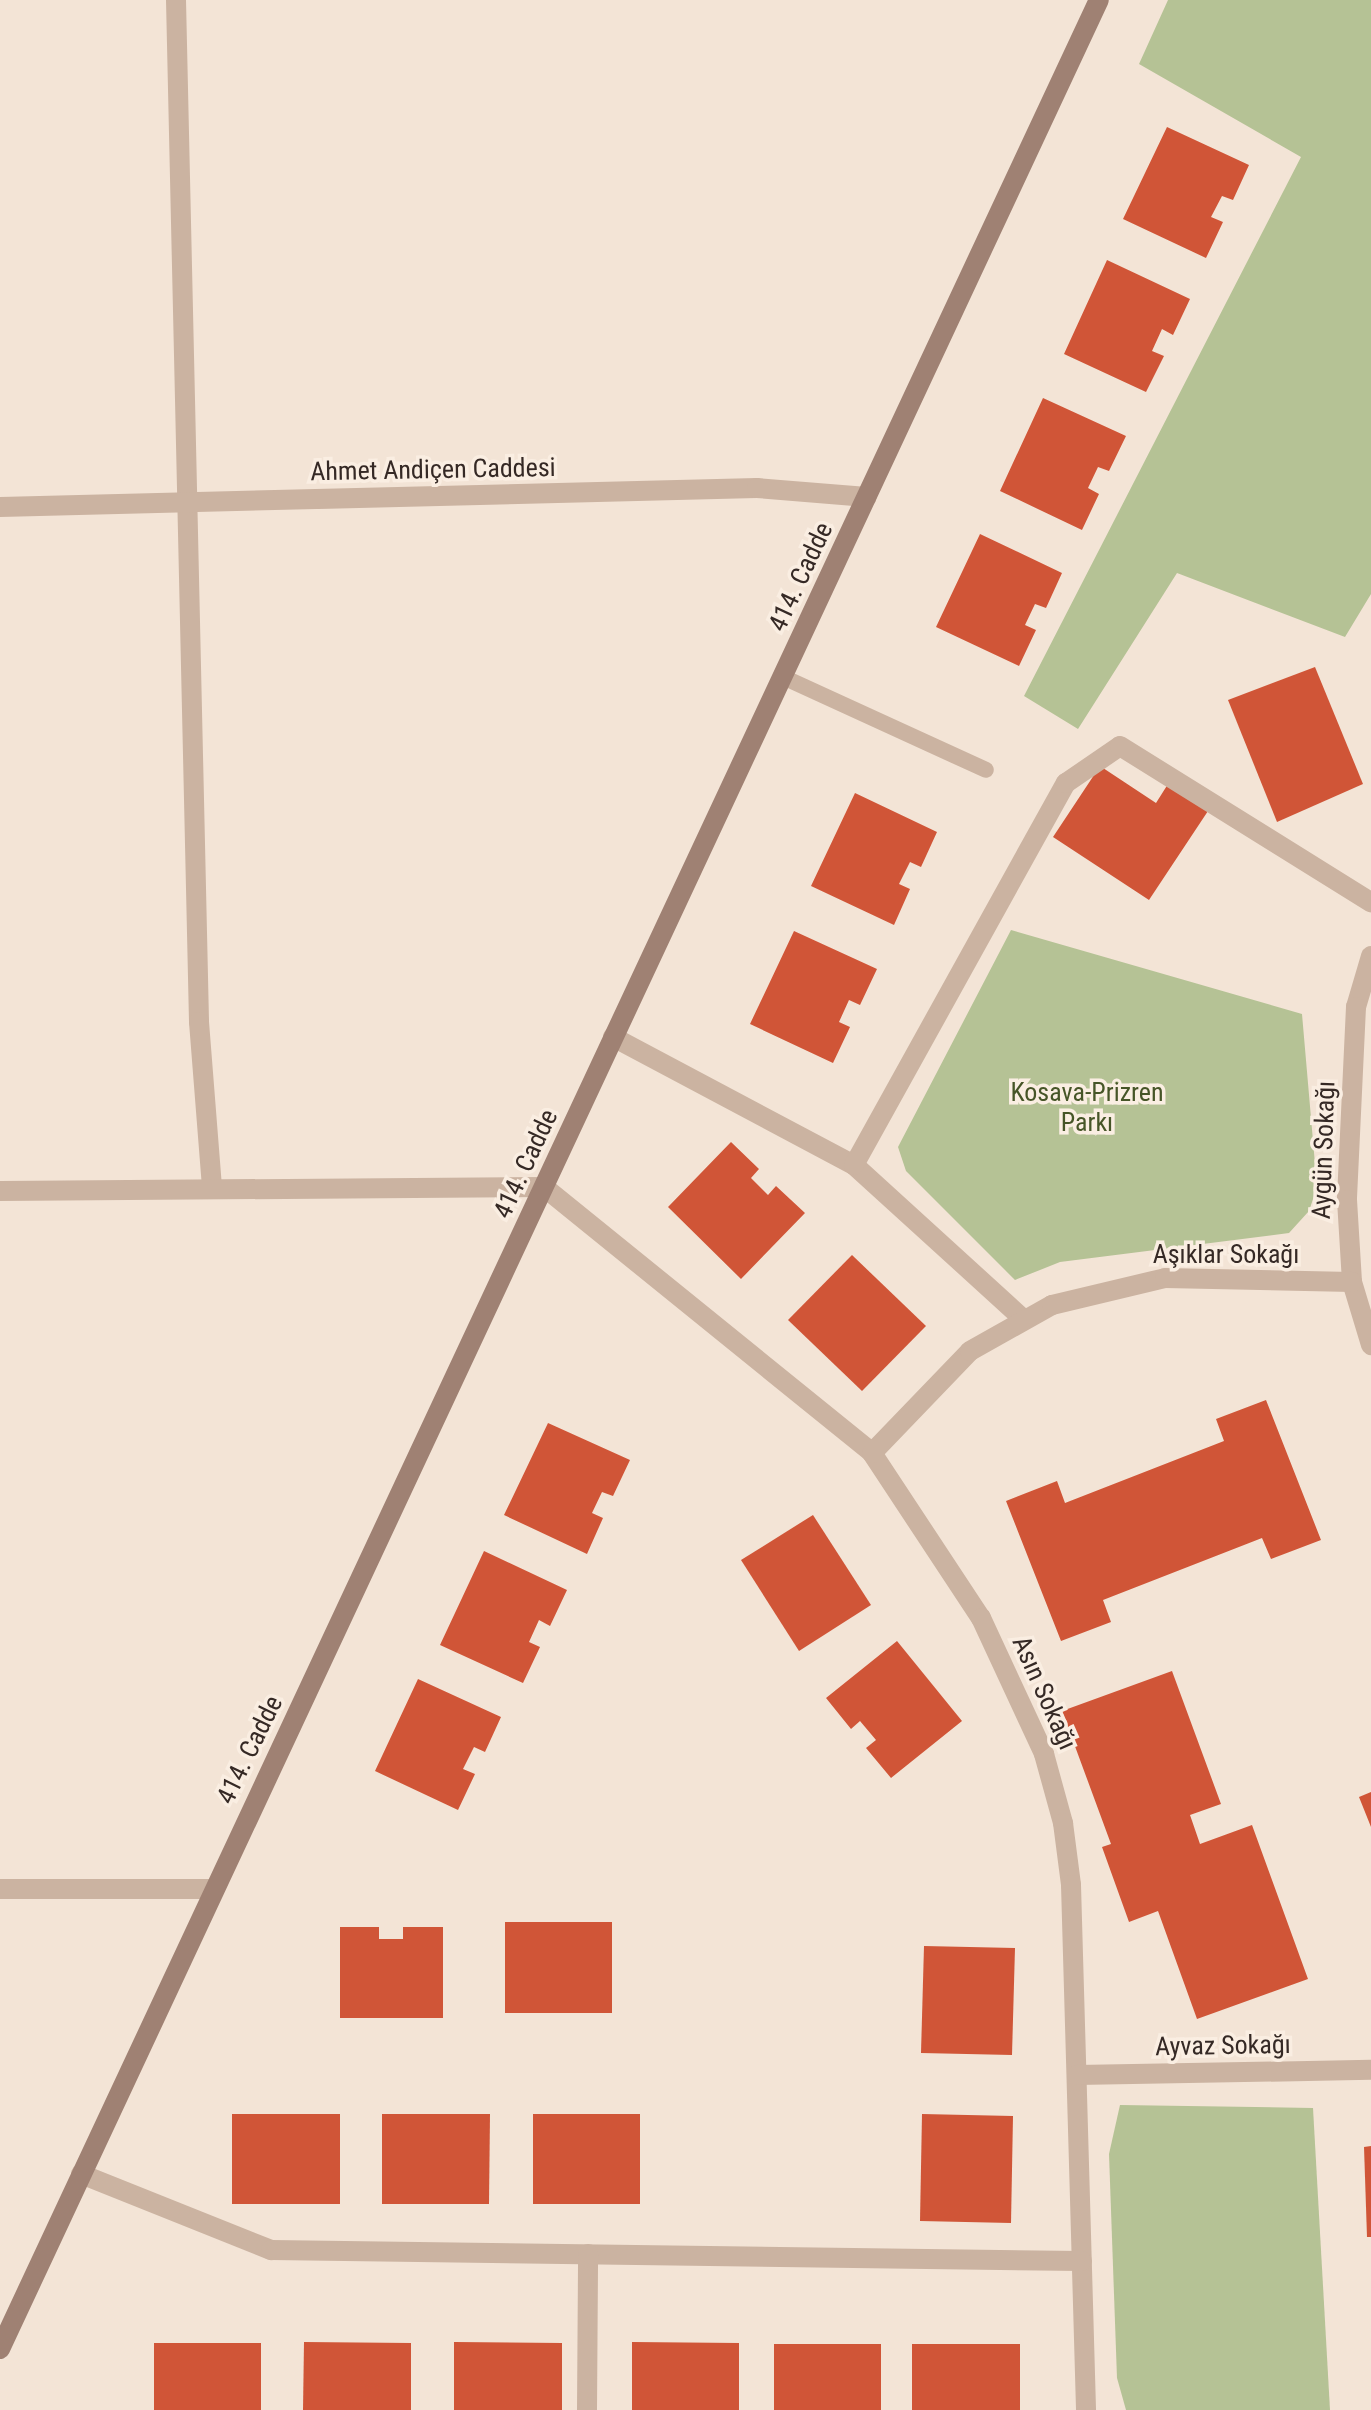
<!DOCTYPE html>
<meta charset="utf-8">
<style>
body{margin:0}
#map{position:relative;width:1371px;height:2410px;overflow:hidden;background:#f3e4d6;font-family:"Roboto Condensed",sans-serif}
div>[style]{position:absolute}
.green>*{inset:0;background:#b5c295}
.building>*{inset:0;background:#d05537}
.service>*{height:16px;margin:-8px;padding:0 8px;transform-origin:8px;border-radius:8px;background:#cbb3a1}
.minor>*{height:20px;margin:-10px;padding:0 10px;transform-origin:10px;border-radius:10px;background:#cbb3a1}
.secondary>*{height:20px;margin:-10px;padding:0 10px;transform-origin:10px;border-radius:10px;background:#9f8173}
span{translate:-50% -50%;white-space:nowrap;text-align:center;line-height:1.15;-webkit-text-stroke:7px #faeee2;paint-order:stroke}
.street-label{font-size:26px;color:#352925}
.park-label{font-size:26px;color:#465527}
</style>
<div id="map">
<div class="green">
<i style="clip-path:polygon(1168px 0,1371px 0,1371px 594px,1345px 637px,1177px 573px,1078px 729px,1024px 696px,1301px 157px,1139px 64px)"></i>
<i style="clip-path:polygon(1011px 930px,1302px 1014px,1317px 1187px,1309px 1211px,1289px 1233px,1060px 1262px,1015px 1280px,906px 1171px,898px 1147px)"></i>
<i style="clip-path:polygon(1120px 2105px,1313px 2108px,1330px 2410px,1126px 2410px,1117px 2378px,1109px 2154px)"></i>
</div>
<div class="building">
<i style="clip-path:polygon(1167px 127px,1249px 165px,1233px 200px,1222px 196px,1211px 217px,1223px 222px,1206px 258px,1123px 219px)"></i>
<i style="clip-path:polygon(1107px 260px,1190px 299px,1173px 335px,1162px 329px,1152px 351px,1164px 356px,1146px 392px,1064px 354px)"></i>
<i style="clip-path:polygon(1043px 398px,1126px 436px,1109px 471px,1098px 467px,1088px 488px,1099px 494px,1082px 530px,1000px 491px)"></i>
<i style="clip-path:polygon(980px 534px,1062px 573px,1046px 608px,1035px 604px,1025px 625px,1036px 630px,1019px 666px,936px 627px)"></i>
<i style="clip-path:polygon(1315px 667px,1363px 784px,1277px 822px,1228px 700px)"></i>
<i style="clip-path:polygon(1100px 766px,1156px 803px,1168px 784px,1208px 811px,1149px 900px,1053px 837px)"></i>
<i style="clip-path:polygon(855px 793px,937px 832px,921px 867px,910px 862px,899px 884px,910px 889px,894px 925px,811px 886px)"></i>
<i style="clip-path:polygon(794px 931px,877px 969px,860px 1005px,849px 1000px,839px 1022px,850px 1027px,833px 1063px,750px 1024px)"></i>
<i style="clip-path:polygon(731px 1142px,759px 1169px,751px 1178px,768px 1195px,776px 1186px,805px 1213px,741px 1279px,668px 1207px)"></i>
<i style="clip-path:polygon(852px 1255px,926px 1326px,862px 1391px,788px 1320px)"></i>
<i style="clip-path:polygon(1266px 1400px,1321px 1540px,1271px 1559px,1262px 1538px,1103px 1600px,1111px 1622px,1061px 1641px,1006px 1501px,1057px 1481px,1065px 1503px,1224px 1441px,1216px 1419px)"></i>
<i style="clip-path:polygon(548px 1423px,630px 1460px,613px 1496px,602px 1492px,592px 1513px,603px 1518px,587px 1554px,504px 1515px)"></i>
<i style="clip-path:polygon(813px 1515px,871px 1605px,799px 1651px,741px 1560px)"></i>
<i style="clip-path:polygon(484px 1551px,567px 1590px,550px 1626px,539px 1620px,529px 1642px,540px 1647px,523px 1683px,440px 1645px)"></i>
<i style="clip-path:polygon(897px 1641px,962px 1721px,891px 1778px,866px 1748px,876px 1740px,860px 1721px,851px 1729px,826px 1698px)"></i>
<i style="clip-path:polygon(1172px 1671px,1221px 1804px,1190px 1815px,1200px 1844px,1252px 1825px,1308px 1979px,1197px 2019px,1158px 1911px,1129px 1922px,1102px 1847px,1111px 1844px,1062px 1711px)"></i>
<i style="clip-path:polygon(418px 1679px,501px 1717px,485px 1752px,474px 1747px,463px 1769px,475px 1774px,458px 1810px,375px 1771px)"></i>
<i style="clip-path:polygon(1371px 1792px,1371px 1827px,1359px 1797px)"></i>
<i style="clip-path:polygon(505px 1922px,612px 1922px,612px 2013px,505px 2013px)"></i>
<i style="clip-path:polygon(340px 1927px,379px 1927px,379px 1939px,403px 1939px,403px 1927px,443px 1927px,443px 2018px,340px 2018px)"></i>
<i style="clip-path:polygon(924px 1946px,1015px 1948px,1012px 2055px,921px 2053px)"></i>
<i style="clip-path:polygon(232px 2114px,340px 2114px,340px 2204px,232px 2204px)"></i>
<i style="clip-path:polygon(382px 2114px,490px 2114px,489px 2204px,382px 2204px)"></i>
<i style="clip-path:polygon(533px 2114px,640px 2114px,640px 2204px,533px 2204px)"></i>
<i style="clip-path:polygon(922px 2114px,1013px 2116px,1011px 2223px,920px 2221px)"></i>
<i style="clip-path:polygon(1371px 2146px,1371px 2237px,1367px 2237px,1364px 2147px)"></i>
<i style="clip-path:polygon(304px 2342px,411px 2343px,411px 2410px,303px 2410px)"></i>
<i style="clip-path:polygon(454px 2342px,562px 2343px,562px 2410px,454px 2410px)"></i>
<i style="clip-path:polygon(632px 2342px,739px 2343px,739px 2410px,632px 2410px)"></i>
<i style="clip-path:polygon(154px 2343px,261px 2343px,261px 2410px,154px 2410px)"></i>
<i style="clip-path:polygon(774px 2344px,881px 2344px,881px 2410px,774px 2410px)"></i>
<i style="clip-path:polygon(912px 2344px,1020px 2344px,1020px 2410px,912px 2410px)"></i>
</div>
<div class="service">
<i style="left:783px;top:677px;width:223px;rotate:24.6deg"></i>
</div>
<div class="minor">
<i style="left:176px;top:0;width:1022px;rotate:88.71deg"></i>
<i style="left:199px;top:1022px;width:165px;rotate:85.5deg"></i>
<i style="left:0;top:507px;width:757px;rotate:-1.44deg"></i>
<i style="left:757px;top:488px;width:110px;rotate:4.7deg"></i>
<i style="left:1371px;top:956px;width:53px;rotate:106.4deg"></i>
<i style="left:1356px;top:1007px;width:193px;rotate:92.7deg"></i>
<i style="left:1347px;top:1200px;width:82px;rotate:86.5deg"></i>
<i style="left:1352px;top:1282px;width:66px;rotate:73.2deg"></i>
<i style="left:613px;top:1037px;width:273px;rotate:28deg"></i>
<i style="left:854px;top:1165px;width:227px;rotate:42.3deg"></i>
<i style="left:854px;top:1165px;width:437px;rotate:-61deg"></i>
<i style="left:1066px;top:783px;width:65px;rotate:-34.4deg"></i>
<i style="left:1120px;top:746px;width:296px;rotate:31.9deg"></i>
<i style="left:0;top:1191px;width:544px;rotate:-0.42deg"></i>
<i style="left:544px;top:1187px;width:422px;rotate:39deg"></i>
<i style="left:872px;top:1453px;width:198px;rotate:56.6deg"></i>
<i style="left:981px;top:1618px;width:150px;rotate:65.1deg"></i>
<i style="left:1044px;top:1754px;width:72px;rotate:74.6deg"></i>
<i style="left:1063px;top:1823px;width:63px;rotate:82.6deg"></i>
<i style="left:1071px;top:1885px;width:525px;rotate:88.36deg"></i>
<i style="left:872px;top:1453px;width:141px;rotate:-46.1deg"></i>
<i style="left:970px;top:1351px;width:94px;rotate:-29.3deg"></i>
<i style="left:1052px;top:1305px;width:116px;rotate:-13.4deg"></i>
<i style="left:1165px;top:1278px;width:187px;rotate:1.2deg"></i>
<i style="left:0;top:1889px;width:212px"></i>
<i style="left:1077px;top:2075px;width:294px;rotate:-1deg"></i>
<i style="left:81px;top:2174px;width:205px;rotate:21.8deg"></i>
<i style="left:271px;top:2250px;width:811px;rotate:0.78deg"></i>
<i style="left:587px;top:2410px;width:156px;rotate:-89.6deg"></i>
</div>
<div class="secondary">
<i style="left:0;top:2349px;width:2593px;rotate:-64.93deg"></i>
</div>
<div class="street-label">
<span style="left:433px;top:470px;rotate:-1deg">Ahmet Andiçen Caddesi</span>
<span style="left:801px;top:577px;rotate:-65deg">414. Cadde</span>
<span style="left:1324px;top:1150px;rotate:-88deg">Aygün Sokağı</span>
<span style="left:526px;top:1164px;rotate:-65deg">414. Cadde</span>
<span style="left:1226px;top:1255px">Aşıklar Sokağı</span>
<span style="left:1044px;top:1693px;rotate:66deg">Asın Sokağı</span>
<span style="left:250px;top:1750px;rotate:-64deg">414. Cadde</span>
<span style="left:1223px;top:2046px;rotate:-1deg">Ayvaz Sokağı</span>
</div>
<div class="park-label">
<span style="left:1087px;top:1108px">Kosava-Prizren<br>Parkı</span>
</div>
</div>
